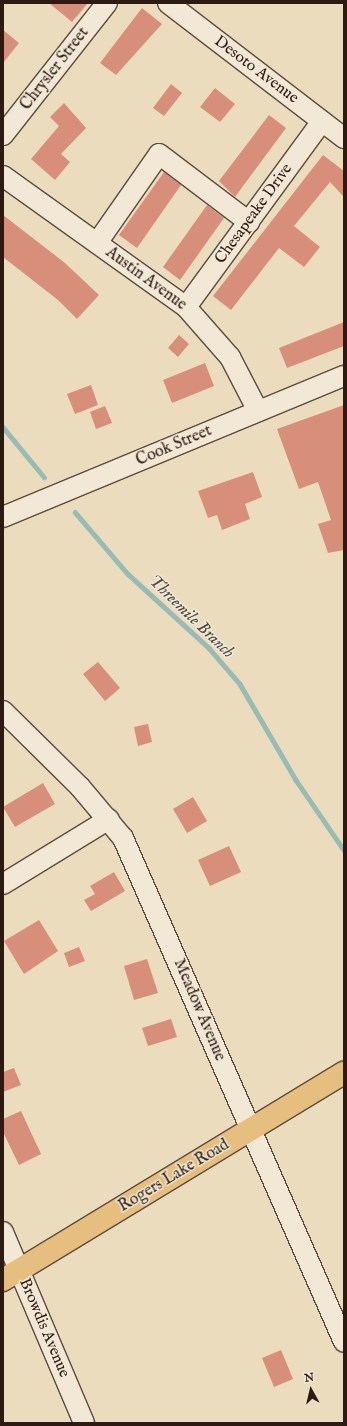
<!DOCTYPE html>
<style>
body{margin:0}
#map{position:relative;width:347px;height:1426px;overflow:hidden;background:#ebdcbe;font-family:"IM FELL English",serif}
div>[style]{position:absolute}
.stream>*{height:4.5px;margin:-2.25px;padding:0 2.25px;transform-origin:2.25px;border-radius:2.25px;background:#98bbb3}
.building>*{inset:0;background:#d78f7c}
.roads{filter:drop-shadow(1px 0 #5c4b3e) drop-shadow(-1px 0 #5c4b3e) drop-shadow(0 1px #5c4b3e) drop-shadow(0 -1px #5c4b3e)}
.minor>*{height:20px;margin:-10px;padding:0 10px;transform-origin:10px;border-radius:10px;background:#f2e8d5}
.major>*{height:22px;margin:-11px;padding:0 11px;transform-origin:11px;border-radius:11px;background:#e6be7f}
span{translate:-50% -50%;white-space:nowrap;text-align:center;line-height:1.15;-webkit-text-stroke:3px #f2e8d5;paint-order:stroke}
.street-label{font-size:16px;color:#2d1b13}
.water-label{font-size:17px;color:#4d4b43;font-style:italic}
.frame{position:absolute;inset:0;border:4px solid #2d1b13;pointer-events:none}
.north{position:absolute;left:291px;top:1370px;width:40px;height:40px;-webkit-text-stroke:3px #f2e8d5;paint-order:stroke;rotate:352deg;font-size:11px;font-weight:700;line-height:16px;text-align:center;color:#2d1b13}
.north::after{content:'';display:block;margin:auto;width:14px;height:18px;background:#2d1b13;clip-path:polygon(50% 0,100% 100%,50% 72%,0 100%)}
</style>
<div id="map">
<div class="stream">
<i style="left:3px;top:427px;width:65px;rotate:50.6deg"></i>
<i style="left:75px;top:512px;width:82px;rotate:49.5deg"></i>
<i style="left:128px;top:574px;width:110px;rotate:42.4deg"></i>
<i style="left:209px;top:648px;width:48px;rotate:49.3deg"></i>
<i style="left:240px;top:684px;width:111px;rotate:59.7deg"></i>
<i style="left:296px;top:780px;width:85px;rotate:55.6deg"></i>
</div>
<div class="building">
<i style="clip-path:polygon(49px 3px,88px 3px,72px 22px)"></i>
<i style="clip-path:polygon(142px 8px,162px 24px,116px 75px,100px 63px)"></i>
<i style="clip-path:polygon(3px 30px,19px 43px,3px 63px)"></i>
<i style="clip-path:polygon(171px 84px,182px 93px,164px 116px,153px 108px)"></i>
<i style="clip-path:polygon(215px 88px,235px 104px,220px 122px,200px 107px)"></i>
<i style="clip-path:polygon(64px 103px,86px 128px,61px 154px,70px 162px,55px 180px,31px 159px,59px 126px,50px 117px)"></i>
<i style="clip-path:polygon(269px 115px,286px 128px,235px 197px,219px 181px)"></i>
<i style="clip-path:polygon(323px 155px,344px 171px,344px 197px,330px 182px,294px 226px,320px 247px,304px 267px,279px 248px,231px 310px,213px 296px)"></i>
<i style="clip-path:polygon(164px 172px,181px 185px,137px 248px,119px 235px)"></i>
<i style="clip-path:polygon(207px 205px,224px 218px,180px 280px,163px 267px)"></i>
<i style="clip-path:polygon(3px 215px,65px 263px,99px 295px,77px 319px,58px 300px,3px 257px)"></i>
<i style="clip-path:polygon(344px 322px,344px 346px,287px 368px,279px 348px)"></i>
<i style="clip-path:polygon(179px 335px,189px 344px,178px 357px,168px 348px)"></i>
<i style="clip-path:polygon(205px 363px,214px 386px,172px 403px,163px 380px)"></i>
<i style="clip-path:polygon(91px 385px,98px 405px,75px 414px,67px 394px)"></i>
<i style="clip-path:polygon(344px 405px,344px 550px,328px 553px,318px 524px,331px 520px,318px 482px,299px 489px,277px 429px)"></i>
<i style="clip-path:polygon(105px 406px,112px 423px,96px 429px,90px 412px)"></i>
<i style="clip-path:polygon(253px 472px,262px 497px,245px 504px,250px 519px,222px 530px,217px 515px,208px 518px,198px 491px)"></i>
<i style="clip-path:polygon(98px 662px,120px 688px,105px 701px,83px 674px)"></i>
<i style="clip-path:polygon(148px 724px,152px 742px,138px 746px,134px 727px)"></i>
<i style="clip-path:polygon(43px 783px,55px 804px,15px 827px,3px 807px)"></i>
<i style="clip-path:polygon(193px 797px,207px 821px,187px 833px,173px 809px)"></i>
<i style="clip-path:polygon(229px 846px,241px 872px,210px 886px,198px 860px)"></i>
<i style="clip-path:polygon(114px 872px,125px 891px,91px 911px,84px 900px,95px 894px,90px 886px)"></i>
<i style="clip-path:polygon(39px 920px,58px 951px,24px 974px,4px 941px)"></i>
<i style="clip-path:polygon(79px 947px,85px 961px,69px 967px,64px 953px)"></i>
<i style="clip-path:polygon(147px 959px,158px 993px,134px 1000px,124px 966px)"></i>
<i style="clip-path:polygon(171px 1019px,177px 1037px,148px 1046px,142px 1028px)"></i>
<i style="clip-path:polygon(14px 1068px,21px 1085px,3px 1092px,3px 1072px)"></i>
<i style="clip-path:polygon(21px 1111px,41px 1154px,19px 1165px,3px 1132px,3px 1119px)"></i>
<i style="clip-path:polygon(281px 1350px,293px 1379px,274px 1387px,262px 1358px)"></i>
</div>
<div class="roads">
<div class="minor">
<i style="left:168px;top:3px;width:222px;rotate:37.5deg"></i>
<i style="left:3px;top:135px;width:168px;rotate:-51.8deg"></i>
<i style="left:3px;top:176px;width:225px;rotate:35.6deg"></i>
<i style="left:186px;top:307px;width:67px;rotate:48.7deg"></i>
<i style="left:230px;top:357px;width:61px;rotate:62.6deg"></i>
<i style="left:97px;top:243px;width:108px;rotate:-55.1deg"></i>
<i style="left:159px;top:154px;width:113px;rotate:37.1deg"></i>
<i style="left:186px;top:307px;width:230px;rotate:-53.8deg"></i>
<i style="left:3px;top:517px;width:369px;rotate:-22.5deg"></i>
<i style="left:3px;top:711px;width:108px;rotate:44.6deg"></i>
<i style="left:80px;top:787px;width:67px;rotate:49.9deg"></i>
<i style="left:123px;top:838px;width:550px;rotate:66.32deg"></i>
<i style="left:3px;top:884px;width:124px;rotate:-31.5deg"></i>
<i style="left:3px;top:1232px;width:207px;rotate:67deg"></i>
</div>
<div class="major">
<i style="left:3px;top:1280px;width:399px;rotate:-31.3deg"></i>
</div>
</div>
<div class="street-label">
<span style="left:55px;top:69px;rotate:-52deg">Chrysler Street</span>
<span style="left:256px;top:70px;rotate:37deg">Desoto Avenue</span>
<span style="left:254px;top:214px;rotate:-54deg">Chesapeake Drive</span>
<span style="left:146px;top:279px;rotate:36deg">Austin Avenue</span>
<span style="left:174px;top:446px;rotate:-23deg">Cook Street</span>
<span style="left:199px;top:1010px;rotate:67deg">Meadow Avenue</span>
<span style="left:174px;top:1176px;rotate:-31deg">Rogers Lake Road</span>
<span style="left:44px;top:1328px;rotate:67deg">Browdis Avenue</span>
</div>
<div class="water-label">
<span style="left:191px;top:617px;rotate:44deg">Threemile Branch</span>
</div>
<div class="frame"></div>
<div class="north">N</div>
</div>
